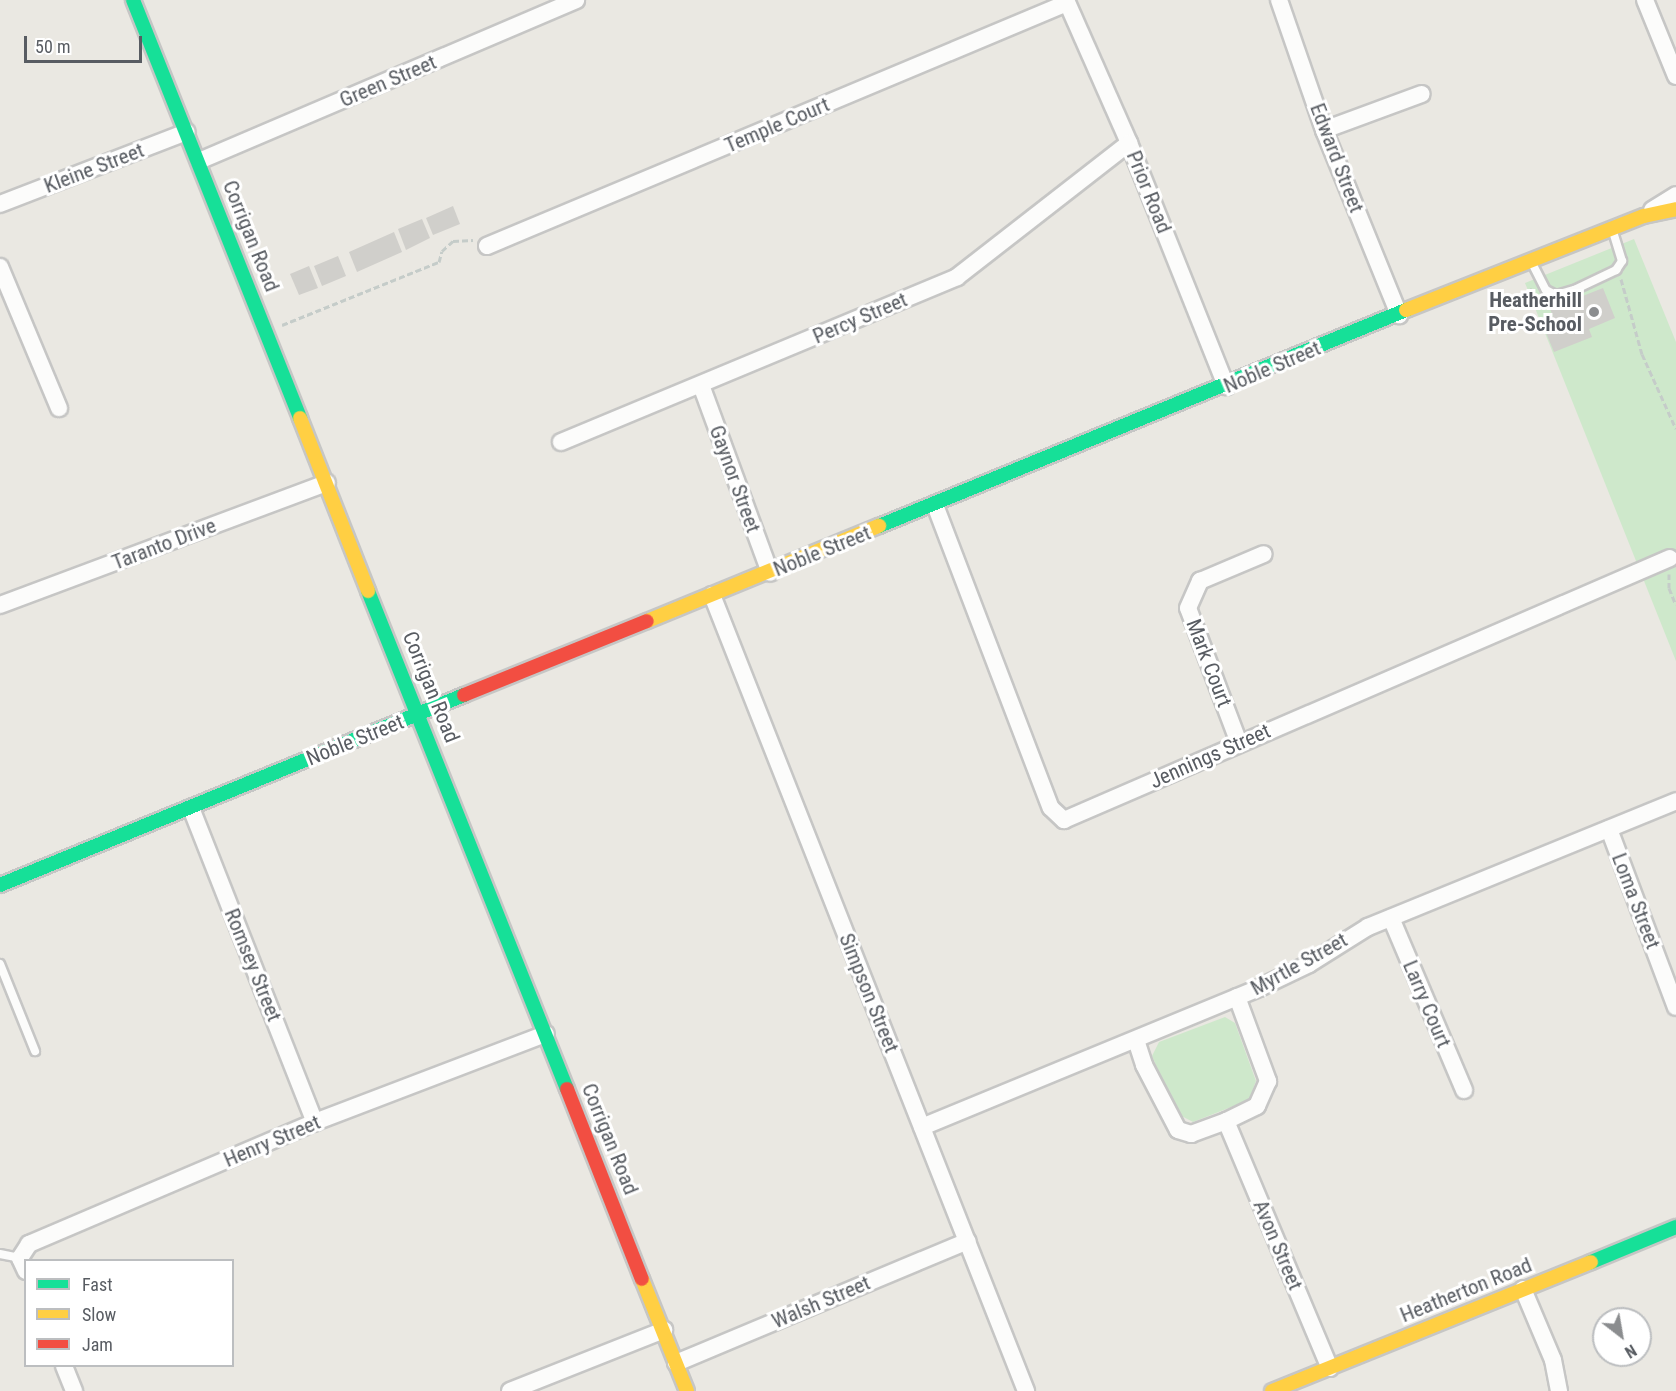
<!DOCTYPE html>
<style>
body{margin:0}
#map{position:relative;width:1676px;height:1391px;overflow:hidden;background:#eae8e2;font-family:"Roboto Condensed",sans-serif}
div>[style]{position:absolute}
.green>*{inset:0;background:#cee8cb}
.building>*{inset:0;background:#d0cfcb}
.path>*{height:3px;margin-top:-1.5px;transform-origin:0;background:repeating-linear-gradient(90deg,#c5ccc9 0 6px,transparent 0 9px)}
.roads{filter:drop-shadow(2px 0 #c6c6c5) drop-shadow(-2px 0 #c6c6c5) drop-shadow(0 2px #c6c6c5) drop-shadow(0 -2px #c6c6c5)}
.lane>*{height:8px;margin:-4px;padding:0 4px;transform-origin:4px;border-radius:4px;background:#fcfcfb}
.street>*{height:16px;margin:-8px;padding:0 8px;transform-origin:8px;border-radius:8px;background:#fcfcfb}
.fast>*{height:14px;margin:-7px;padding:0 7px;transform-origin:7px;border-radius:7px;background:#16e098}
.slow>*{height:14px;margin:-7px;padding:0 7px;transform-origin:7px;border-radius:7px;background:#ffcf43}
.jam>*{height:14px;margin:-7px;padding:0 7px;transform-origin:7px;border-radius:7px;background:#f24e42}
.dots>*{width:16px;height:16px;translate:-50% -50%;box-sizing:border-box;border:3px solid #fff;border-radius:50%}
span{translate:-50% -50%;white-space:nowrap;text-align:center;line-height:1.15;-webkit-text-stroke:6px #fff;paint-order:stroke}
.street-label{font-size:21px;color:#585c62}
.poi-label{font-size:21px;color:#585c62;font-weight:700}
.right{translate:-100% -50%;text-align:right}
.legend{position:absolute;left:24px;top:1259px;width:210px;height:108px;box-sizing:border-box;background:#fff;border:2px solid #bcbec0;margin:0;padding:8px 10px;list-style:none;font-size:18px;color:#585c62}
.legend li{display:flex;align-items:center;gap:12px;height:30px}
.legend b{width:30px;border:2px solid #bcbec0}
.north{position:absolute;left:1592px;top:1307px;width:60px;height:60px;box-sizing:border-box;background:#fff;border:2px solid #bcbec0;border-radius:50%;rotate:149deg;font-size:16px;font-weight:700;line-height:24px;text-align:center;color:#585c62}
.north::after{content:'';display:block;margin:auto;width:21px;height:27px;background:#8b8d8f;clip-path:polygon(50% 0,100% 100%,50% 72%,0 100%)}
.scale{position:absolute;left:24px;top:36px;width:118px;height:27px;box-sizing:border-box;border:3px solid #585c62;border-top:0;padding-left:8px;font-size:18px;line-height:21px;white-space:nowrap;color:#585c62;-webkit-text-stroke:4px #fff;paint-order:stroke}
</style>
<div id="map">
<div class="green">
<i style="clip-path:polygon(1634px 239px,1676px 342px,1676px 661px,1525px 283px)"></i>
<i style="clip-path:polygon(1225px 1017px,1235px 1023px,1256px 1081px,1249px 1100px,1193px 1122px,1176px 1113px,1152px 1056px,1159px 1042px)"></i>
</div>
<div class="building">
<i style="clip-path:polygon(453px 206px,460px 224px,433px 235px,426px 218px)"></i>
<i style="clip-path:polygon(422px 219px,430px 238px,406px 250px,398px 229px)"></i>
<i style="clip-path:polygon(394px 232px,402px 252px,357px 272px,349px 252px)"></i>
<i style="clip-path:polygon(338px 256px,346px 276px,322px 286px,314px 266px)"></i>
<i style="clip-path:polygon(309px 266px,318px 288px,299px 295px,290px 274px)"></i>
<i style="clip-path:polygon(1603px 288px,1615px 318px,1589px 329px,1592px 337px,1554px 352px,1544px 328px,1548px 326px,1545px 319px,1553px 316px,1550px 309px)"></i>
</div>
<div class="path">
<i style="left:1621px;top:279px;width:78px;rotate:74.4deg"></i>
<i style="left:1642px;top:354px;width:82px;rotate:65.6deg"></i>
<i style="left:1530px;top:288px;width:13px;rotate:67deg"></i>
<i style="left:1535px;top:300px;width:13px;rotate:32deg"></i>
<i style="left:1546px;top:307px;width:6px;rotate:-18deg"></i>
<i style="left:282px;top:325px;width:169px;rotate:-21.9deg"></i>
<i style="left:439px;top:262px;width:11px;rotate:-75deg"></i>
<i style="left:442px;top:251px;width:15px;rotate:-42deg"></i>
<i style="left:453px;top:241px;width:20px;rotate:-3deg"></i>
<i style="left:1669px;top:574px;width:14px;rotate:90deg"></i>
<i style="left:1669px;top:588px;width:18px;rotate:68deg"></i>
</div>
<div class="roads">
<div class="lane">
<i style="left:1532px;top:263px;width:30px;rotate:63deg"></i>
<i style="left:1546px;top:290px;width:11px;rotate:27deg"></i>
<i style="left:1556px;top:295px;width:19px;rotate:-16deg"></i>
<i style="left:1574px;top:290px;width:47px;rotate:-25.5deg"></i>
<i style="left:1616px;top:270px;width:11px;rotate:-56deg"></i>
<i style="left:1622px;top:261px;width:30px;rotate:-107deg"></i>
<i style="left:0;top:964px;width:94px;rotate:68.1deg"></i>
<i style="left:0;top:1254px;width:20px;rotate:11deg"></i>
</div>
<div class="street">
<i style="left:1066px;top:0;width:156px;rotate:66.2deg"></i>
<i style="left:1129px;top:143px;width:262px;rotate:68.2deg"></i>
<i style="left:1279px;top:0;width:138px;rotate:70.9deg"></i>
<i style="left:1324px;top:130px;width:200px;rotate:67.9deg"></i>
<i style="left:1645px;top:0;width:82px;rotate:67.8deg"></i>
<i style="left:1324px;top:130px;width:104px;rotate:-20.2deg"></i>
<i style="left:199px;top:161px;width:410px;rotate:-23.1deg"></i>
<i style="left:0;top:204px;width:200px;rotate:-21.1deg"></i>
<i style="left:1652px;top:210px;width:28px;rotate:-32deg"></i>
<i style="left:487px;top:246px;width:629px;rotate:-22.73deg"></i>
<i style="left:0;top:267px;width:153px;rotate:67.3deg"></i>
<i style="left:701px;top:385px;width:200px;rotate:69.8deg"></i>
<i style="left:561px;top:442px;width:429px;rotate:-22.6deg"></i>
<i style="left:957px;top:277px;width:218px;rotate:-37.9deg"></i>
<i style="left:935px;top:505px;width:324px;rotate:69.1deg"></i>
<i style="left:1051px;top:808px;width:18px;rotate:43deg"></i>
<i style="left:1064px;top:820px;width:660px;rotate:-23.38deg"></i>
<i style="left:712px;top:595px;width:856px;rotate:68.47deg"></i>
<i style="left:0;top:605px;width:349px;rotate:-20.5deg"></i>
<i style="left:1239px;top:743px;width:144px;rotate:-110.7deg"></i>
<i style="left:1188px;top:608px;width:30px;rotate:-66deg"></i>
<i style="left:1200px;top:581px;width:69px;rotate:-22.9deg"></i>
<i style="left:191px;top:808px;width:338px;rotate:68.5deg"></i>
<i style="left:1609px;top:829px;width:190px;rotate:69.4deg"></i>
<i style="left:1391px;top:918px;width:187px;rotate:67deg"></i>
<i style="left:1237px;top:997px;width:90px;rotate:69.7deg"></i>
<i style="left:1268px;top:1081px;width:27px;rotate:114deg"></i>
<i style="left:1257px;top:1106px;width:34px;rotate:154deg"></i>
<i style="left:1226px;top:1121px;width:268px;rotate:67.2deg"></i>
<i style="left:1136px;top:1040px;width:26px;rotate:72deg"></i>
<i style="left:1144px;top:1065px;width:73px;rotate:62.4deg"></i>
<i style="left:1178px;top:1130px;width:14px;rotate:17deg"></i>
<i style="left:1191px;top:1134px;width:37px;rotate:-20deg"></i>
<i style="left:922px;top:1127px;width:365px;rotate:-22.4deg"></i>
<i style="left:1259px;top:988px;width:55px;rotate:-25.6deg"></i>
<i style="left:1309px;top:964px;width:70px;rotate:-32.1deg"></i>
<i style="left:1368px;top:927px;width:333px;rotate:-22.2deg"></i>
<i style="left:26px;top:1271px;width:14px;rotate:-115deg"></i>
<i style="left:20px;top:1258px;width:17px;rotate:-57deg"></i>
<i style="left:29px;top:1244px;width:311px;rotate:-23.1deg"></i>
<i style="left:315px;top:1122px;width:247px;rotate:-20.9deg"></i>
<i style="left:1523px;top:1289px;width:77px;rotate:67.1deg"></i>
<i style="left:1553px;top:1360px;width:32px;rotate:79deg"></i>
<i style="left:676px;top:1363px;width:316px;rotate:-22.7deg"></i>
<i style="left:64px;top:1366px;width:27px;rotate:68deg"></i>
<i style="left:510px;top:1391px;width:166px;rotate:-21.6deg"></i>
</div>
<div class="fast">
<i style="left:133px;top:0;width:450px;rotate:68.2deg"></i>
<i style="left:879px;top:526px;width:570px;rotate:-22.29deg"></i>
<i style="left:368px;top:591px;width:536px;rotate:68.22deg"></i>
<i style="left:0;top:885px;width:501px;rotate:-22.27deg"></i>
<i style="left:1591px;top:1262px;width:92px;rotate:-22.4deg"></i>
</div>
<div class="slow">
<i style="left:1406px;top:310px;width:256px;rotate:-21.6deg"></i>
<i style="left:1644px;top:216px;width:33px;rotate:-12deg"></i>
<i style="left:300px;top:418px;width:186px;rotate:68.5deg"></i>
<i style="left:647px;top:621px;width:251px;rotate:-22.3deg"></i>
<i style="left:642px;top:1279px;width:121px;rotate:68.1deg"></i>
<i style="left:1272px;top:1391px;width:344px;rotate:-22deg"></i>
</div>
<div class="jam">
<i style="left:464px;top:695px;width:197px;rotate:-22deg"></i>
<i style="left:567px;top:1089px;width:204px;rotate:68.5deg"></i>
</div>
</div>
<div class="dots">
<i style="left:1594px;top:312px;background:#8b8d8f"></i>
</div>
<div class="street-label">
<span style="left:388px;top:81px;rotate:-23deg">Green Street</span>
<span style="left:777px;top:125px;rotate:-23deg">Temple Court</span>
<span style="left:1337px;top:158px;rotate:69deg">Edward Street</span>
<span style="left:94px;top:168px;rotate:-21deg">Kleine Street</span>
<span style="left:1149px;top:192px;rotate:68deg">Prior Road</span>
<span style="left:251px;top:236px;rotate:68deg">Corrigan Road</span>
<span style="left:860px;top:318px;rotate:-23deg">Percy Street</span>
<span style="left:1272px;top:367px;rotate:-23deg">Noble Street</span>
<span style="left:735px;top:479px;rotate:70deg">Gaynor Street</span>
<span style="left:164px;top:544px;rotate:-21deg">Taranto Drive</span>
<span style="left:822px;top:551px;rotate:-22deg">Noble Street</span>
<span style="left:1209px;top:663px;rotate:69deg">Mark Court</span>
<span style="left:431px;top:687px;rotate:68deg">Corrigan Road</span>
<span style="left:355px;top:740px;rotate:-22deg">Noble Street</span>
<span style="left:1210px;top:756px;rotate:-24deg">Jennings Street</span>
<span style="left:1636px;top:901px;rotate:69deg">Loma Street</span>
<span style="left:1299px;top:964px;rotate:-29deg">Myrtle Street</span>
<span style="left:253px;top:965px;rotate:68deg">Romsey Street</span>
<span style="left:869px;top:993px;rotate:68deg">Simpson Street</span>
<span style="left:1427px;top:1004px;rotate:67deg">Larry Court</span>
<span style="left:610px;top:1139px;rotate:68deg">Corrigan Road</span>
<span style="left:272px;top:1141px;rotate:-23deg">Henry Street</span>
<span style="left:1278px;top:1245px;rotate:67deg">Avon Street</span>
<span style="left:1466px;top:1290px;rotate:-22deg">Heatherton Road</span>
<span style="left:821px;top:1302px;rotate:-23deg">Walsh Street</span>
</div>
<div class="poi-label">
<span class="right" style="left:1582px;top:312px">Heatherhill<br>Pre-School</span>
</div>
<ul class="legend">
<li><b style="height:8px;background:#16e098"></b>Fast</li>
<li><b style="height:8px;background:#ffcf43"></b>Slow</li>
<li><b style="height:8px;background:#f24e42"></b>Jam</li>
</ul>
<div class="north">N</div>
<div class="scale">50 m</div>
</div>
